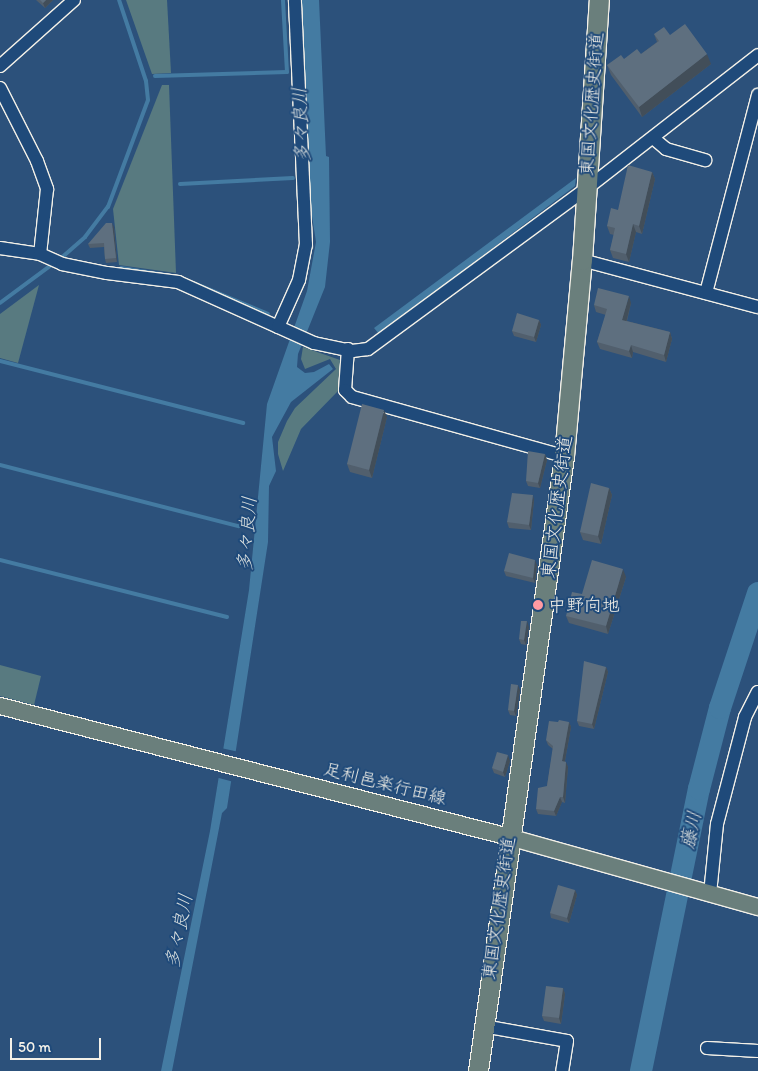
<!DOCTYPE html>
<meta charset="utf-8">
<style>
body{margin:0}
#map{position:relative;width:758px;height:1071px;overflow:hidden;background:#2c517b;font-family:Itim,"Klee One",sans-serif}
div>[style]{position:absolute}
.green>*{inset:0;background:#587a80}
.water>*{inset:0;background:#447ba2}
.pier>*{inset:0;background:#2c517b}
.stream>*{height:4px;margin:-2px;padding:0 2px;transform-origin:2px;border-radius:2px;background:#447ba2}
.river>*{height:22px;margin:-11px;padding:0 11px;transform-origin:11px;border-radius:11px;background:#447ba2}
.roads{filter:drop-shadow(1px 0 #f4f1e8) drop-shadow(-1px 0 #f4f1e8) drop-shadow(0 1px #f4f1e8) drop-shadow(0 -1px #f4f1e8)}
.minor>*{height:12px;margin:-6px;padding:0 6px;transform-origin:6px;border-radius:6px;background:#1f4a7a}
.major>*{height:16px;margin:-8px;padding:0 8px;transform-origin:8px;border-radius:8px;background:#6a7f7c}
.highway>*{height:19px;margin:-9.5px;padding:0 9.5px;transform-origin:9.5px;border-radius:9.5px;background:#6a7f7c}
.wall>*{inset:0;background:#515f6d}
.shaded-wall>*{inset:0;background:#424e59}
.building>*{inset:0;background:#5e6f7f}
.dots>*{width:14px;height:14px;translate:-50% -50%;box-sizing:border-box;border:2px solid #1f4a7a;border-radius:50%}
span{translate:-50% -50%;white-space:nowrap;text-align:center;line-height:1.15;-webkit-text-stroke:4px #1f4a7a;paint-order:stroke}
.street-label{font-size:18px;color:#f4f1e8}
.poi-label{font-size:18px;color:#f4f1e8}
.left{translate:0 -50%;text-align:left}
.water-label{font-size:19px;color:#dadfde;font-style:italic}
.scale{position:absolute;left:10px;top:1038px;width:91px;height:22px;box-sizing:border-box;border:2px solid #f4f1e8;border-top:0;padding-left:6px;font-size:15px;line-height:18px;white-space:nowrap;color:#f4f1e8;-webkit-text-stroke:4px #1f4a7a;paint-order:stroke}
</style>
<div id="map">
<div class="green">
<i style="clip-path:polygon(126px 0,167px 0,171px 73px,152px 74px)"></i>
<i style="clip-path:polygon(162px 85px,169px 85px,176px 273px,119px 265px,113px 209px)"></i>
<i style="clip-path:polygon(39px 285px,18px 363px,0 358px,0 314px)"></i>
<i style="clip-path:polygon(303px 347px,340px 360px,338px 391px,301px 429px,283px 471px,278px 454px,278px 442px,287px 421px,295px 408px,336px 369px,330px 359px,305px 369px,301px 359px)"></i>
<i style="clip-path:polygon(0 665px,41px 676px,34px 705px,0 696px)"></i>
</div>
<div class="water">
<i style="clip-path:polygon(300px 0,319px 0,326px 156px,329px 157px,330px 242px,325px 287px,298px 354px,297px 367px,305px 373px,314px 372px,329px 364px,333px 369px,291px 402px,272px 437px,276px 471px,269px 486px,268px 542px,227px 808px,222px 813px,172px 1071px,161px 1071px,210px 831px,249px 590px,267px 404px,307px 291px,316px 242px,310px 203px)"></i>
<i style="clip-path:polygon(576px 178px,575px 186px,379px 334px,374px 328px)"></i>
</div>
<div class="pier">
<i style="clip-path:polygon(221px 748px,239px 752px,234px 782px,215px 777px)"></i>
</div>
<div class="stream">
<i style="left:155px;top:76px;width:132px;rotate:-1.7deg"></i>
<i style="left:287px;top:72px;width:72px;rotate:-93.2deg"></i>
<i style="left:180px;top:184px;width:113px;rotate:-3deg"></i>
<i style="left:60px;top:259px;width:33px;rotate:-41deg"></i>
<i style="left:85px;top:237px;width:38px;rotate:-53deg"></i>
<i style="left:108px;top:207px;width:114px;rotate:-69.5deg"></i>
<i style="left:148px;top:100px;width:19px;rotate:-96deg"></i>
<i style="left:146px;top:81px;width:85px;rotate:-108.4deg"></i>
<i style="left:121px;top:268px;width:58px;rotate:9deg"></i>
<i style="left:194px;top:283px;width:80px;rotate:22.7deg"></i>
<i style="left:0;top:303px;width:67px;rotate:-36.5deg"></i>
<i style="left:0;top:361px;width:251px;rotate:14.3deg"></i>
<i style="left:0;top:465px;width:246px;rotate:14.4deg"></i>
<i style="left:0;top:560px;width:234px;rotate:14.1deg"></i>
</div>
<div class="river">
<i style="left:641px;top:1071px;width:288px;rotate:-78.4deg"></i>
<i style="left:699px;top:789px;width:84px;rotate:-75.5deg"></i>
<i style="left:720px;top:708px;width:121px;rotate:-71.7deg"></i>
</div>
<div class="roads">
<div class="minor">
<i style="left:0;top:66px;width:99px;rotate:-41.7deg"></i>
<i style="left:0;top:88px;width:82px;rotate:63.1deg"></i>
<i style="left:37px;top:161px;width:30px;rotate:70deg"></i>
<i style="left:47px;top:189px;width:65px;rotate:96.1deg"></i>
<i style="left:653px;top:138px;width:17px;rotate:40deg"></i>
<i style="left:666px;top:149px;width:41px;rotate:15.8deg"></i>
<i style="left:0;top:248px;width:40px;rotate:8.5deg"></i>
<i style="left:40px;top:254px;width:24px;rotate:24deg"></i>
<i style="left:62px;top:264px;width:46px;rotate:11.3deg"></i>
<i style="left:107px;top:273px;width:72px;rotate:7.2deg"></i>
<i style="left:178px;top:282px;width:149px;rotate:24.2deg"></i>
<i style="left:314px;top:343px;width:39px;rotate:12deg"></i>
<i style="left:352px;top:351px;width:16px;rotate:-7deg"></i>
<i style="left:368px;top:349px;width:270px;rotate:-36.3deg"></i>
<i style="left:586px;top:189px;width:218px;rotate:-37.9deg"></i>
<i style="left:582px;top:260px;width:182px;rotate:15deg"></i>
<i style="left:706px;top:293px;width:205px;rotate:-75.3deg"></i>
<i style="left:278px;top:327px;width:51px;rotate:-65.9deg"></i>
<i style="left:299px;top:280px;width:36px;rotate:-79deg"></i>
<i style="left:306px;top:245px;width:245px;rotate:-92.6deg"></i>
<i style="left:348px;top:349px;width:41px;rotate:94.2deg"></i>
<i style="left:345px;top:390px;width:10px;rotate:45deg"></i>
<i style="left:352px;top:397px;width:220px;rotate:15.6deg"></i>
<i style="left:710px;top:894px;width:70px;rotate:-84.3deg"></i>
<i style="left:717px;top:824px;width:111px;rotate:-75.3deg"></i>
<i style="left:745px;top:717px;width:28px;rotate:-63deg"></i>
<i style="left:483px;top:1026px;width:85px;rotate:10.1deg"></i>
<i style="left:567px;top:1041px;width:30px;rotate:99deg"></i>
<i style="left:707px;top:1048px;width:51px;rotate:3.4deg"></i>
</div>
<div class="major">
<i style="left:0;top:706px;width:526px;rotate:14.43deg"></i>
<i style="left:509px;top:837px;width:259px;rotate:15.7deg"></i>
</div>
<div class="highway">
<i style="left:478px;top:1071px;width:621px;rotate:-82.04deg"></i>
<i style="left:564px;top:456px;width:197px;rotate:-84.8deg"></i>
<i style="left:582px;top:260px;width:261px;rotate:-86.3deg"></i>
</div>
</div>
<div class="wall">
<i style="clip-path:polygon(36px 0,53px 0,45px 8px)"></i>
<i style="clip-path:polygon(654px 34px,670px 35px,711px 64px,642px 117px,611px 75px,607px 65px,624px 59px,641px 54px,657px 42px)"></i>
<i style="clip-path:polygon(652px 172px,655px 179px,642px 234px,636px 232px,629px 262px,613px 258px,610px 250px,614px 235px,610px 234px,607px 226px,618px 210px)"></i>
<i style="clip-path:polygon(114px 227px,117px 262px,106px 263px,105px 259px,104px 247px,90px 248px,88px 244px)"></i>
<i style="clip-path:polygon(631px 303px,627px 321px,670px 332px,672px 339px,666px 362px,633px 352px,632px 358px,600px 349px,597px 342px,606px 315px,596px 312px,594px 305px)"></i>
<i style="clip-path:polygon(539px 320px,541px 325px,536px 342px,514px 336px,512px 331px)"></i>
<i style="clip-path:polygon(387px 417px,372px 478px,350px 472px,347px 464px)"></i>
<i style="clip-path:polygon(545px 454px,547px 460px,540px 488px,528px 486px,526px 481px)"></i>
<i style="clip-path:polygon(609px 488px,612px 495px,601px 544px,583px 540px,580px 532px)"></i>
<i style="clip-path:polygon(534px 500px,531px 530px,509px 528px,507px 522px)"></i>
<i style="clip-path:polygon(537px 565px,535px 583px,506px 576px,504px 571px)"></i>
<i style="clip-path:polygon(626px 577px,608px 634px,569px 623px,566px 616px)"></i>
<i style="clip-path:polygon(529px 627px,526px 645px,521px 644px,519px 639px)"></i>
<i style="clip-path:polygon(606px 667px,608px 672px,594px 729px,579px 726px,577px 721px)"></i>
<i style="clip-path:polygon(520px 690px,516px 716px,510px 715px,508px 710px)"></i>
<i style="clip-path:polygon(558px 722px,569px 722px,571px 727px,565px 761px,568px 767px,565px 803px,562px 802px,556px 816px,538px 814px,536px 809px,547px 786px,553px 749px,548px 745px,546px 740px)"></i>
<i style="clip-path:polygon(510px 761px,505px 777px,494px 773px,492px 768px)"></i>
<i style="clip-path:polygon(575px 890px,577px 895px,569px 923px,551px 918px,550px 913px)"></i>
<i style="clip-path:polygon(563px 988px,565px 994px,561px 1024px,544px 1021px,542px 1016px)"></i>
</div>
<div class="shaded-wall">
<i style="clip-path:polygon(46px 0,53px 0,45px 8px,43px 3px)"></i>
<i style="clip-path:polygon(707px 54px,711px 64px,642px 117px,639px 107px)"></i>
<i style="clip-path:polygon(652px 172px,655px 179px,642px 234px,639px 226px)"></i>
<i style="clip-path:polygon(112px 223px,114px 227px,117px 262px,116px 258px)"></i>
<i style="clip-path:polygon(633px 224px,636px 232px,629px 262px,626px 254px)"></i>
<i style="clip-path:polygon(629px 296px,631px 303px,625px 327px,622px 320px)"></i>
<i style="clip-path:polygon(539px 320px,541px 325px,536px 342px,534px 337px)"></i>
<i style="clip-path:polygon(670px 332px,672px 339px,666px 362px,664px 355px)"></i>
<i style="clip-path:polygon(631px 345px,633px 352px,632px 358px,629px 351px)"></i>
<i style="clip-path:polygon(384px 410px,387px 417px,372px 478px,369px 470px)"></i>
<i style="clip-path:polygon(545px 454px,547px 460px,540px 488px,538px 483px)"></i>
<i style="clip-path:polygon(609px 488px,612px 495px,601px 544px,598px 536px)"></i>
<i style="clip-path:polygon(533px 495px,534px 500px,531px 530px,529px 525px)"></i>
<i style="clip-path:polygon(535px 560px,537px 565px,535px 583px,533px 578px)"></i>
<i style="clip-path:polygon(623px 569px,626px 577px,608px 634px,606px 626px)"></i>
<i style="clip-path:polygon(527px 621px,529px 627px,526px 645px,524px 640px)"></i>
<i style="clip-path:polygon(606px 667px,608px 672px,594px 729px,592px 724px)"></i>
<i style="clip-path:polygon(518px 685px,520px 690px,516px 716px,514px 711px)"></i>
<i style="clip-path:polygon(569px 722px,571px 727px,564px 766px,562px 761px)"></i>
<i style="clip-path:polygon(508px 755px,510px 761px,505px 777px,503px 772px)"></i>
<i style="clip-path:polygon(566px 762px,568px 767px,565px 803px,563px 797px)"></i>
<i style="clip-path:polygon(560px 797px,562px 802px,556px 816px,554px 811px)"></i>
<i style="clip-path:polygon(575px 890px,577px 895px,569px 923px,567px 918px)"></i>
<i style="clip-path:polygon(563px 988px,565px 994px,561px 1024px,559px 1018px)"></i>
</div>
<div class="building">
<i style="clip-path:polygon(40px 0,46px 0,43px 3px)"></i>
<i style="clip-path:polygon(685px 24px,707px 54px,639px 107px,607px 65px,621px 55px,624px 59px,637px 49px,641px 54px,659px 41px,654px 34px,664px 27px,670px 35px)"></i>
<i style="clip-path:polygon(628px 165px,652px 172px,639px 226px,633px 224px,626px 254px,610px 250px,615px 228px,607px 226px,611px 208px,618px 210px)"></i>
<i style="clip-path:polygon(106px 223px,112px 223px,116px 258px,105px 259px,104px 243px,88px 244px)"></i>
<i style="clip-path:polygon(598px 288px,629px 296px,622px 320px,670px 332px,664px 355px,631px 345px,629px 351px,597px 342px,607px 309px,594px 305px)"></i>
<i style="clip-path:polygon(517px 313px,539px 320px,534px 337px,512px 331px)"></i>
<i style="clip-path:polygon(362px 404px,384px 410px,369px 470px,347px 464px)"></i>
<i style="clip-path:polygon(528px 451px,545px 454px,538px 483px,526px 481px)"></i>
<i style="clip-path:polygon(591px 483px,609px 488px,598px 536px,580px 532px)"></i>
<i style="clip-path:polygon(512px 493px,533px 495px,529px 525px,507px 522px)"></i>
<i style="clip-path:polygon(509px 553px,535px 560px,533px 578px,504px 571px)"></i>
<i style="clip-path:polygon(592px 560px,623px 569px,606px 626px,566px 616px,572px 592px,582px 594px)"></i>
<i style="clip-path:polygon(521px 621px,527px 621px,524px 640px,519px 639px)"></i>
<i style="clip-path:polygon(584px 661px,606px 667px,592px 724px,577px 721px)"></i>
<i style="clip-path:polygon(511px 684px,518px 685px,514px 711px,508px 710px)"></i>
<i style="clip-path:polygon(559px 720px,569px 722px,562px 761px,566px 762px,563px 797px,560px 797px,554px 811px,536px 809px,538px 788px,547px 786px,553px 746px,546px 740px,549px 721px,558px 722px)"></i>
<i style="clip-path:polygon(497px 752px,508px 755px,503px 772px,492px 768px)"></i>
<i style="clip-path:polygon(558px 885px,575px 890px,567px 918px,550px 913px)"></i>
<i style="clip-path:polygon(546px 986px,563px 988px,559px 1018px,542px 1016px)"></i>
</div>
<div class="dots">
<i style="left:538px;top:605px;background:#ff9aa2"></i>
</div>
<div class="street-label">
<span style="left:592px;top:104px;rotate:-86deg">東国文化歴史街道</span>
<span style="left:557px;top:507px;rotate:-83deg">東国文化歴史街道</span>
<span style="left:385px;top:784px;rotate:14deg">足利邑楽行田線</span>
<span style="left:499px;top:908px;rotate:-82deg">東国文化歴史街道</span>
</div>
<div class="poi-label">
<span class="left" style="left:548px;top:605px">中野向地</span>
</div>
<div class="water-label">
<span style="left:301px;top:125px;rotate:-93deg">多々良川</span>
<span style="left:247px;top:534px;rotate:-86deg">多々良川</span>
<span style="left:691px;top:830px;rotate:-78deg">藤川</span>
<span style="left:179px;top:931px;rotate:-79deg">多々良川</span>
</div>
<div class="scale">50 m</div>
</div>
